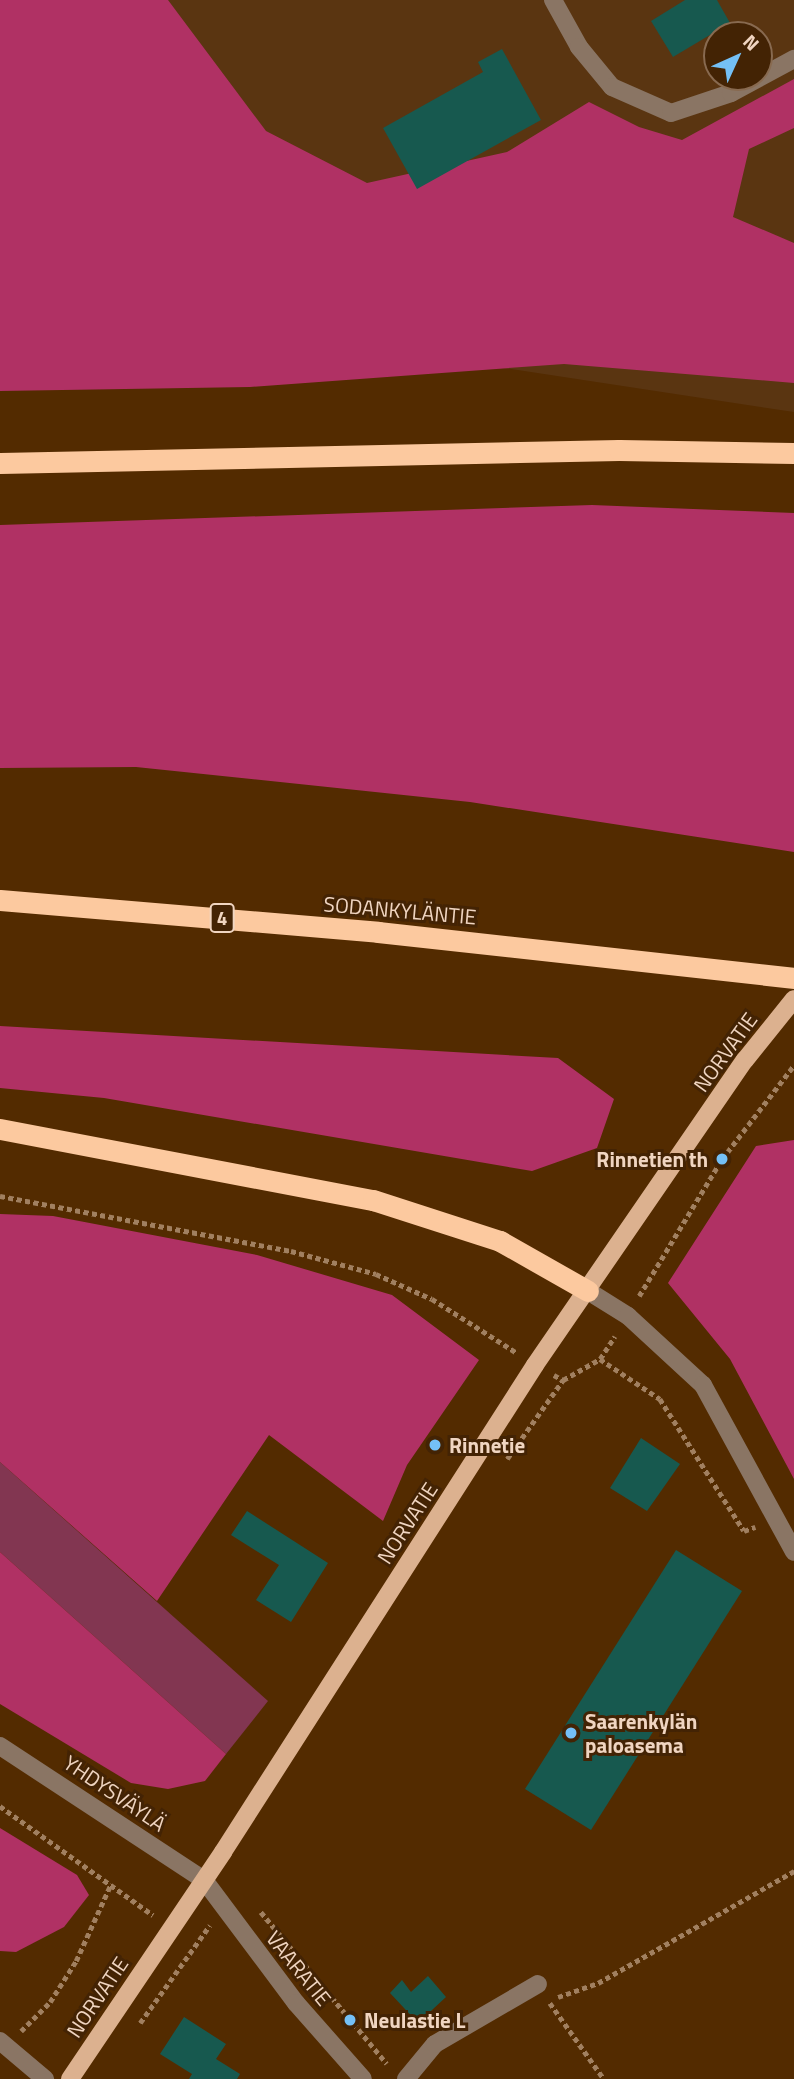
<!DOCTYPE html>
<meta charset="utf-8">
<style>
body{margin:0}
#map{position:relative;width:794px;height:2079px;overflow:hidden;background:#532b00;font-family:"Titillium Web",sans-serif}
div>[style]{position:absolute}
.built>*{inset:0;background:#5a3511}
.green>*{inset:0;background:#823651}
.forest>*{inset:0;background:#b03164}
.building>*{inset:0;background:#17594f}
.path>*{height:4.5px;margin-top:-2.25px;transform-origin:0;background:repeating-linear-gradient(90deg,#a18060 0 5px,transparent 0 8.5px)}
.minor>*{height:18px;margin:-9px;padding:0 9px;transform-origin:9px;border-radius:9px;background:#8a7564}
.major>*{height:18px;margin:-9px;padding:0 9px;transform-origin:9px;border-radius:9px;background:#dcb18f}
.highway>*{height:21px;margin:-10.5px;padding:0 10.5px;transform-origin:10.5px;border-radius:10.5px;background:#fcc99f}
.dots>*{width:19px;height:19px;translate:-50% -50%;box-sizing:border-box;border:4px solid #432304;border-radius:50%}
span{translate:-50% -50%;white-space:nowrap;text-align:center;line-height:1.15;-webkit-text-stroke:6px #432304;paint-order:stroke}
.shield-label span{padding:2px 5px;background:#432304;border:2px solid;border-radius:5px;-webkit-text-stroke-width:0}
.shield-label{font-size:19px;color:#f0d5c1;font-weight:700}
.street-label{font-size:21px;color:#f0d5c1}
.poi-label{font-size:21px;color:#f0d5c1;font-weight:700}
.right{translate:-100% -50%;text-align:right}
.left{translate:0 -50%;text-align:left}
.north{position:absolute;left:703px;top:21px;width:70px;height:70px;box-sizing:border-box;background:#432304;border:2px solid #886a50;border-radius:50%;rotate:45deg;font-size:19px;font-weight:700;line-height:28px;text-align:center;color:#f0d5c1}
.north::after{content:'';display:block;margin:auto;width:24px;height:32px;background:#74c0f6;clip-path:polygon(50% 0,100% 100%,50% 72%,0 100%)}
</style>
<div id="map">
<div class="built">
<i style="clip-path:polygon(evenodd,125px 0,794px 0,794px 412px,326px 341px,125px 0,717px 35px,759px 35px,759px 77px,717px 77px,717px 35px)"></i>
</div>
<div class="green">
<i style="clip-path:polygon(0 1462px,268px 1701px,226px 1754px,0 1552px)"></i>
</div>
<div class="forest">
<i style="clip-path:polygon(0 0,168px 0,266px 131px,367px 183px,507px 152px,589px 102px,639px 127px,682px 140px,794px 79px,794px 128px,749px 149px,733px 217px,794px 243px,794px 383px,564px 364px,250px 387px,0 391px)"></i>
<i style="clip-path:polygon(592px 505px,794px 513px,794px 852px,470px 802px,136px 767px,0 768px,0 525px)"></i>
<i style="clip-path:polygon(0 1026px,558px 1058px,614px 1099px,597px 1148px,532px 1171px,104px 1098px,0 1088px)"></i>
<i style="clip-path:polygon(794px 1140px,794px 1479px,730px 1359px,668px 1283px,756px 1146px)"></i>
<i style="clip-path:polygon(0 1214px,53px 1216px,257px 1255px,392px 1295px,479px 1360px,407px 1465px,383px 1521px,269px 1435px,157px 1601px,0 1462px)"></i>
<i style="clip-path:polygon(0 1552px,226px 1754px,205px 1781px,168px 1789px,131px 1783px,0 1704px)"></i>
<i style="clip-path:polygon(0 1828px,77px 1875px,89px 1895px,64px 1927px,16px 1952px,0 1951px)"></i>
</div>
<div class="building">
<i style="clip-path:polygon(685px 0,717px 0,730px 23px,673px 57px,651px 21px)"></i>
<i style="clip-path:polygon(502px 49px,541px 120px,417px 189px,383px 128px,483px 72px,478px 62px)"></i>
<i style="clip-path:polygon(641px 1438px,680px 1464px,647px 1511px,610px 1488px)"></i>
<i style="clip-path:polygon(247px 1511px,328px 1563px,291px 1622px,256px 1600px,279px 1565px,231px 1535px)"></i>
<i style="clip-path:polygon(676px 1550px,742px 1591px,591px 1830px,525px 1789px)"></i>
<i style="clip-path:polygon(428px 1976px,446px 1997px,418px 2023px,390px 1993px,402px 1980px,411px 1992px)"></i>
<i style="clip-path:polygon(184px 2017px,226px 2044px,216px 2059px,240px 2074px,237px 2079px,189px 2079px,192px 2074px,160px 2054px)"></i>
</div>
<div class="path">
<i style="left:0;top:1196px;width:296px;rotate:10.7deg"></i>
<i style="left:291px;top:1251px;width:88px;rotate:15.1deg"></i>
<i style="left:376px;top:1274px;width:61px;rotate:24.1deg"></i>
<i style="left:432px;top:1299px;width:101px;rotate:32.4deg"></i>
<i style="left:639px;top:1296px;width:160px;rotate:-58.8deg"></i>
<i style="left:722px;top:1159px;width:118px;rotate:-52.5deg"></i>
<i style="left:600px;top:1359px;width:27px;rotate:-57deg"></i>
<i style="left:554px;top:1375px;width:10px;rotate:29deg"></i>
<i style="left:563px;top:1380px;width:43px;rotate:-29.6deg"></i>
<i style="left:600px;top:1359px;width:72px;rotate:33.7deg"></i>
<i style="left:660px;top:1399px;width:156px;rotate:57.5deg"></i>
<i style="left:744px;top:1531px;width:12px;rotate:-20deg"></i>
<i style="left:507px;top:1459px;width:97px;rotate:-54.7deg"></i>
<i style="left:0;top:1806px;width:188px;rotate:35.5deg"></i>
<i style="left:261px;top:1912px;width:197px;rotate:50.3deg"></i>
<i style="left:558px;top:1997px;width:42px;rotate:-19.3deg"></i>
<i style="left:598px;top:1983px;width:226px;rotate:-29.7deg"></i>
<i style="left:550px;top:2003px;width:93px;rotate:54.6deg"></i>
<i style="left:140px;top:2023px;width:120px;rotate:-54.5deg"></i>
<i style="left:21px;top:2031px;width:41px;rotate:-45deg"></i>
<i style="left:50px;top:2002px;width:49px;rotate:-57.6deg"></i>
<i style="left:76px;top:1961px;width:85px;rotate:-65.6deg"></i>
</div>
<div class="minor">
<i style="left:553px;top:0;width:54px;rotate:61deg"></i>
<i style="left:579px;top:47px;width:52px;rotate:50.5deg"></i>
<i style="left:612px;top:87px;width:64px;rotate:23.8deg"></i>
<i style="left:671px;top:113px;width:63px;rotate:-18.4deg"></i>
<i style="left:731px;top:93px;width:72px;rotate:-28.4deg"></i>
<i style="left:588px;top:1291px;width:47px;rotate:32deg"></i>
<i style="left:628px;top:1316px;width:102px;rotate:42.6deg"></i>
<i style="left:703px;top:1385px;width:190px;rotate:61.4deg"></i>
<i style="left:0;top:1746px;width:244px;rotate:33.3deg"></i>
<i style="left:204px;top:1880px;width:154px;rotate:53.2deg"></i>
<i style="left:296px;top:2003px;width:101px;rotate:48.6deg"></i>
<i style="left:0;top:2041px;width:59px;rotate:40.2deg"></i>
<i style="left:406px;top:2079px;width:45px;rotate:-50.4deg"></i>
<i style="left:435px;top:2044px;width:119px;rotate:-30.2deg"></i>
</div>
<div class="major">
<i style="left:70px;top:2079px;width:274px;rotate:-56deg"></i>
<i style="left:223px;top:1852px;width:578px;rotate:-57.35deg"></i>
<i style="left:535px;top:1365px;width:370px;rotate:-55.5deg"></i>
<i style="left:745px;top:1060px;width:78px;rotate:-51.2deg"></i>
</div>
<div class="highway">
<i style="left:0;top:463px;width:619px;rotate:-1.2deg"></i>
<i style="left:619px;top:450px;width:175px;rotate:1deg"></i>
<i style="left:0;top:900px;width:379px;rotate:4.8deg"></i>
<i style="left:378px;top:932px;width:419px;rotate:6.3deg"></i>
<i style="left:0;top:1129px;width:380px;rotate:10.8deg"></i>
<i style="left:373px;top:1200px;width:133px;rotate:17.9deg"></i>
<i style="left:500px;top:1241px;width:101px;rotate:29.6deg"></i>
</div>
<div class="dots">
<i style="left:722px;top:1159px;background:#74c0f6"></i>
<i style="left:435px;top:1445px;background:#74c0f6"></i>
<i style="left:571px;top:1733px;background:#74c0f6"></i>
<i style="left:350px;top:2020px;background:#74c0f6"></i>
</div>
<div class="shield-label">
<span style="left:222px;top:918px">4</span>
</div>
<div class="street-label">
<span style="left:400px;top:910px;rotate:5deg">SODANKYLÄNTIE</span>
<span style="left:725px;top:1052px;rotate:-54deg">NORVATIE</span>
<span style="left:407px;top:1523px;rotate:-57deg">NORVATIE</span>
<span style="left:115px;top:1793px;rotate:34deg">YHDYSVÄYLÄ</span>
<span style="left:299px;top:1968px;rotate:51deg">VAARATIE</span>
<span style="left:97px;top:1997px;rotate:-56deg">NORVATIE</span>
</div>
<div class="poi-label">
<span class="right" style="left:708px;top:1159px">Rinnetien th</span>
<span class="left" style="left:449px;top:1445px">Rinnetie</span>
<span class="left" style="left:585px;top:1733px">Saarenkylän<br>paloasema</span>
<span class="left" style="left:364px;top:2020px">Neulastie L</span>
</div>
<div class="north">N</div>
</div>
